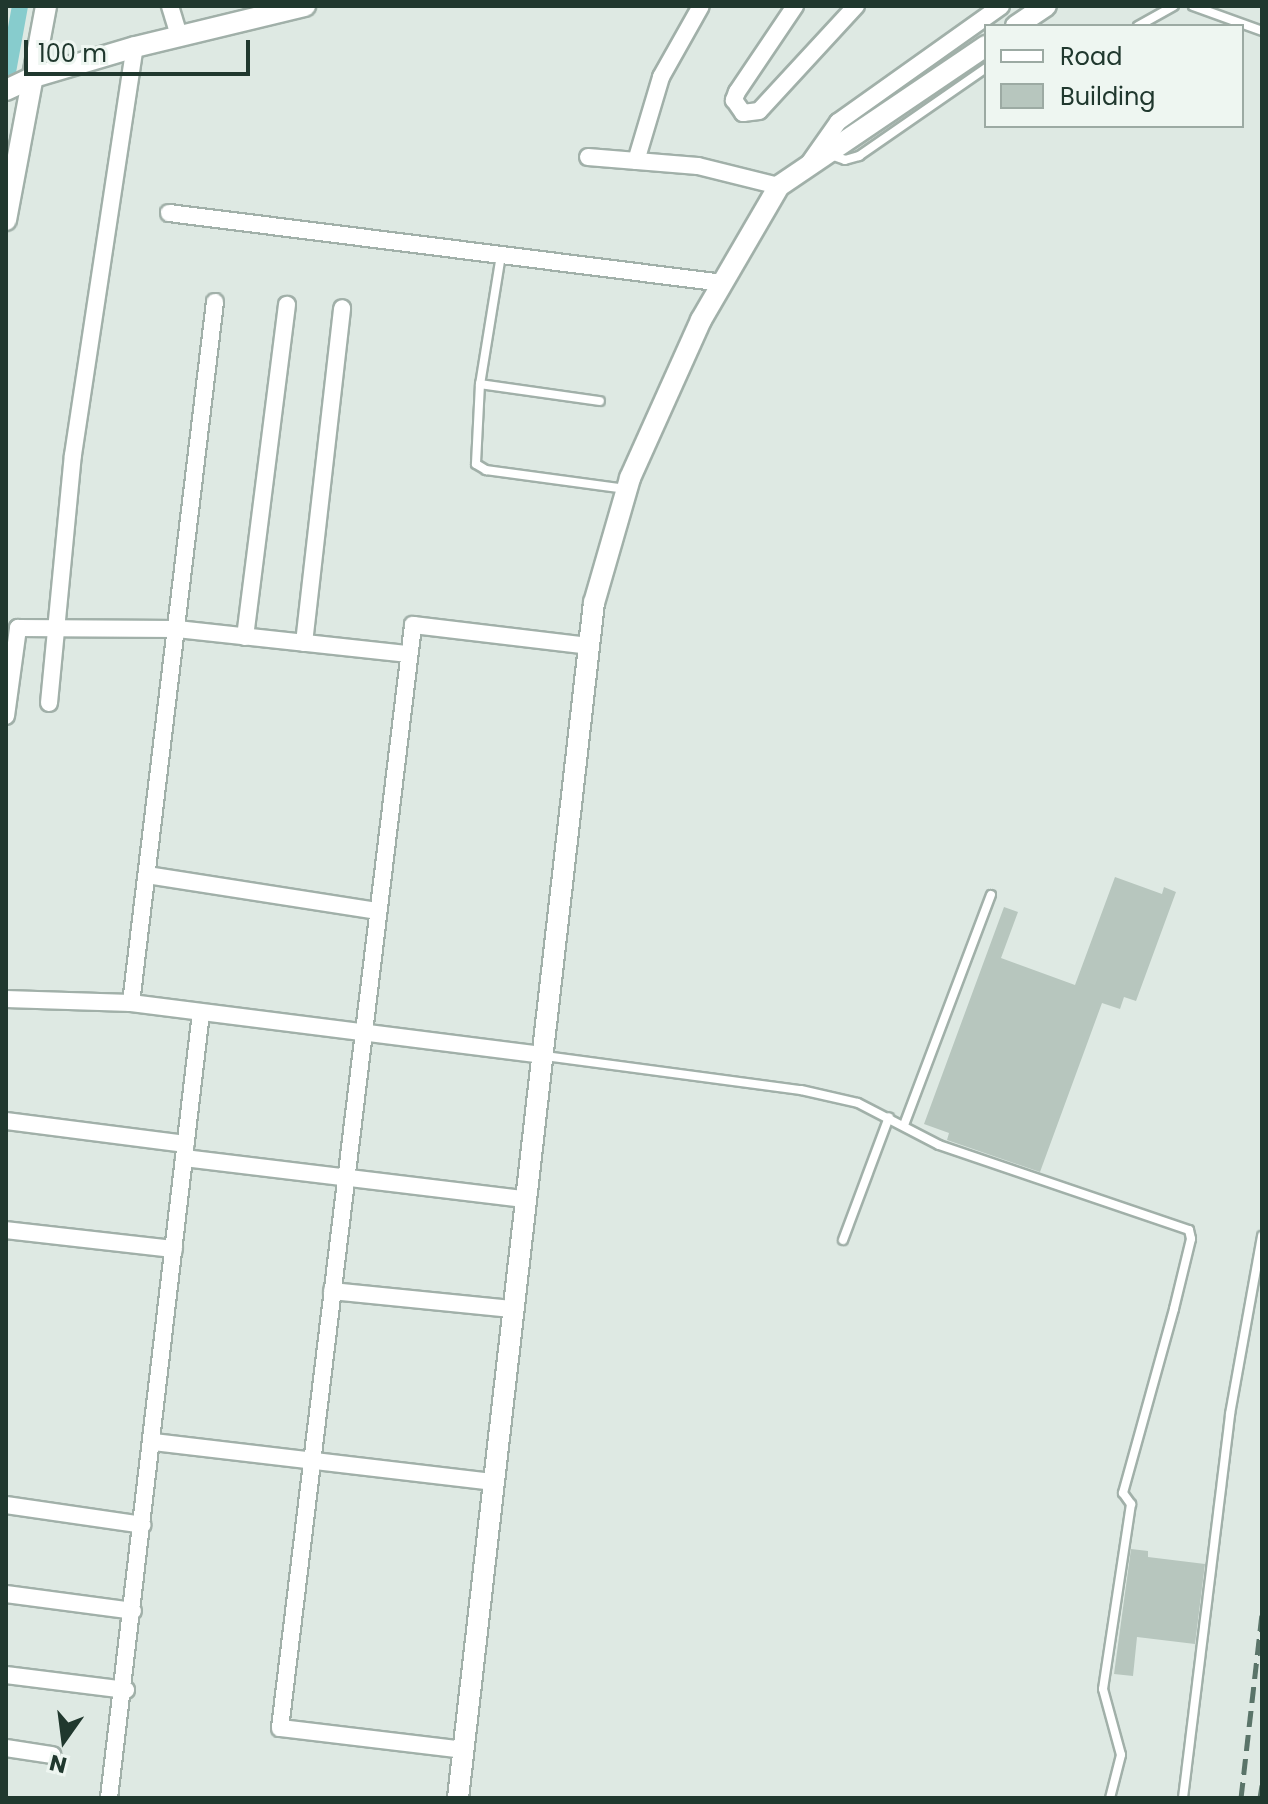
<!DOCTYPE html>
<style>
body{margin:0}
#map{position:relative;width:1268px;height:1804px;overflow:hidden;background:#dee9e3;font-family:Poppins,sans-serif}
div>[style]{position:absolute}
.canal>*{height:16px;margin:-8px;padding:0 8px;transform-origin:8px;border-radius:8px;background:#87cccd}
.building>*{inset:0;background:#b7c6be}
.roads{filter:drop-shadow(2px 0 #a1b0a9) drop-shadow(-2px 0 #a1b0a9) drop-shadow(0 2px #a1b0a9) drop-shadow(0 -2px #a1b0a9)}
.service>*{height:8px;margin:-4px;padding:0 4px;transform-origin:4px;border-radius:4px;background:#fff}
.minor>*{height:16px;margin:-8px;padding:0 8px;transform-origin:8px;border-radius:8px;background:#fff}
.tertiary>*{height:20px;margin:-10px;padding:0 10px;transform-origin:10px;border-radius:10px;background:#fff}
.rail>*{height:5px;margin-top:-2.5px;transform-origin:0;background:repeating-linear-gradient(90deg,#5a7469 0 16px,transparent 0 24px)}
span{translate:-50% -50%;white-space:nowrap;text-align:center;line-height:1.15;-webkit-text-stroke:6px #eef6f1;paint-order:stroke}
.frame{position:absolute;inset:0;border:8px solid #20382e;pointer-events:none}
.legend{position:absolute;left:984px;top:24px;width:260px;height:104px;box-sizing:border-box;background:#eef6f1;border:2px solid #9caaa3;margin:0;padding:10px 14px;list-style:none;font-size:24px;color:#20382e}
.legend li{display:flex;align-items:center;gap:16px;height:40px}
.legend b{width:40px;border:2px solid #9caaa3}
.north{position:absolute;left:24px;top:1700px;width:80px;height:80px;-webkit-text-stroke:6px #eef6f1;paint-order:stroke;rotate:194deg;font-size:22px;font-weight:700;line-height:32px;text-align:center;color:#20382e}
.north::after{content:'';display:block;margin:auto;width:28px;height:36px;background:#20382e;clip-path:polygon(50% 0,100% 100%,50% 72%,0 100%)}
.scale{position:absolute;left:24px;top:40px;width:226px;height:36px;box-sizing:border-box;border:4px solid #20382e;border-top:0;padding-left:10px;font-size:24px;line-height:28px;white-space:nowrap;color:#20382e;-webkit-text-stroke:6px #eef6f1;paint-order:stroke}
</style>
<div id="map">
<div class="canal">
<i style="left:6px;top:83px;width:78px;rotate:-79.7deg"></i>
</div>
<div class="building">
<i style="clip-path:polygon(1115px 877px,1162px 894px,1164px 887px,1176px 892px,1136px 1001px,1124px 997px,1120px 1009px,1102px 1003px,1040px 1172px,947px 1140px,949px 1133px,924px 1124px,1004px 907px,1018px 912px,1001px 958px,1075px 985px)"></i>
<i style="clip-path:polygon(1131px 1549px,1148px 1551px,1148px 1557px,1205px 1564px,1195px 1644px,1137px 1637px,1133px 1676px,1114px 1674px)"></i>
</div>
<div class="roads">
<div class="service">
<i style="left:1193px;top:6px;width:73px;rotate:19.9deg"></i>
<i style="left:1138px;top:26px;width:41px;rotate:-29.1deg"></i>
<i style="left:828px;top:154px;width:18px;rotate:19deg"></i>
<i style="left:845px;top:160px;width:15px;rotate:-16deg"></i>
<i style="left:859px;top:156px;width:155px;rotate:-34.7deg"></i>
<i style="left:501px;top:255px;width:131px;rotate:99.2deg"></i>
<i style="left:480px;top:384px;width:80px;rotate:92.9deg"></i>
<i style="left:476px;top:464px;width:12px;rotate:31deg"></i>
<i style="left:486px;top:470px;width:141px;rotate:7.7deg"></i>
<i style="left:480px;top:384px;width:121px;rotate:8.1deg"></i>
<i style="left:545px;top:1056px;width:258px;rotate:7.6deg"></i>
<i style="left:801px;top:1090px;width:58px;rotate:12.8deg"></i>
<i style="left:858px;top:1103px;width:91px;rotate:27.4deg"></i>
<i style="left:939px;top:1145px;width:264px;rotate:18.8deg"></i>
<i style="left:1189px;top:1230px;width:9px;rotate:77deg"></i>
<i style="left:1191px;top:1239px;width:72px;rotate:103.7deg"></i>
<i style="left:1174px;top:1309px;width:191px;rotate:105.5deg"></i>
<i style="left:1123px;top:1493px;width:14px;rotate:54deg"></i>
<i style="left:1131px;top:1504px;width:187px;rotate:98.6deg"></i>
<i style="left:1103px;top:1689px;width:68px;rotate:74.7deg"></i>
<i style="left:1121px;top:1755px;width:44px;rotate:104.3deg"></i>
<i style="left:904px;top:1125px;width:246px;rotate:-69.3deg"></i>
<i style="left:843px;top:1240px;width:131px;rotate:-69.5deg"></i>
<i style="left:1183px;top:1798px;width:387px;rotate:-83deg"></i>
<i style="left:1230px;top:1414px;width:181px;rotate:-79.8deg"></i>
</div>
<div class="minor">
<i style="left:170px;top:6px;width:30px;rotate:73deg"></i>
<i style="left:795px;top:6px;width:104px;rotate:124deg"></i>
<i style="left:737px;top:92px;width:9px;rotate:111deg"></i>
<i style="left:734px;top:100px;width:16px;rotate:55deg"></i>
<i style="left:743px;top:113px;width:16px;rotate:-7deg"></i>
<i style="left:759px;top:111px;width:143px;rotate:-47.3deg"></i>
<i style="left:588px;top:157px;width:110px;rotate:4.7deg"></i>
<i style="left:698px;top:166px;width:83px;rotate:13.9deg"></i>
<i style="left:636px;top:161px;width:88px;rotate:-73.4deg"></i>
<i style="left:661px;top:77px;width:81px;rotate:-60.6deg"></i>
<i style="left:807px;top:166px;width:54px;rotate:-54.8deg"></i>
<i style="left:838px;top:122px;width:200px;rotate:-35.4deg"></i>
<i style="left:169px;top:213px;width:558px;rotate:7.2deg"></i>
<i style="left:245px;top:637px;width:335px;rotate:-82.8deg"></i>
<i style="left:304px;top:643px;width:337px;rotate:-83.5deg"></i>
<i style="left:49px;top:703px;width:249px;rotate:-84.5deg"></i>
<i style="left:73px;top:455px;width:413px;rotate:-81.4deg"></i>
<i style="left:6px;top:716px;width:89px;rotate:-82.2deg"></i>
<i style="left:18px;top:628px;width:159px;rotate:0.4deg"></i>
<i style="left:177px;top:629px;width:233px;rotate:6.2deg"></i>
<i style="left:147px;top:875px;width:234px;rotate:8.9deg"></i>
<i style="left:6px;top:999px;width:125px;rotate:1.8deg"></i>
<i style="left:131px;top:1003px;width:412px;rotate:7.2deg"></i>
<i style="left:131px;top:1003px;width:706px;rotate:-83.17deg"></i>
<i style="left:6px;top:1121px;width:181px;rotate:7.3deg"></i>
<i style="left:184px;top:1158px;width:341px;rotate:6.9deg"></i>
<i style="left:6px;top:1230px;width:169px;rotate:6.5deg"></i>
<i style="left:332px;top:1291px;width:180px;rotate:5.7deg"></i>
<i style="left:153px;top:1442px;width:342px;rotate:6.7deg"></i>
<i style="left:6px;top:1505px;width:138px;rotate:8.3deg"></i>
<i style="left:6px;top:1594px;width:128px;rotate:7.6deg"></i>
<i style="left:6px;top:1675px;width:121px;rotate:7.1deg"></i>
<i style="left:6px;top:1748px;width:47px;rotate:8.7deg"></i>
<i style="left:465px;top:1750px;width:186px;rotate:-173.2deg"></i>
<i style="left:280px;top:1728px;width:1111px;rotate:-83.12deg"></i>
<i style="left:413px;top:625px;width:177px;rotate:6.8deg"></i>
<i style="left:109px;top:1798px;width:791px;rotate:-83.32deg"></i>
</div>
<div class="tertiary">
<i style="left:1016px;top:26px;width:36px;rotate:-34deg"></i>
<i style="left:6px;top:90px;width:31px;rotate:-25deg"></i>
<i style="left:34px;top:77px;width:105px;rotate:-16.5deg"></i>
<i style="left:135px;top:47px;width:175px;rotate:-13.6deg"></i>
<i style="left:6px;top:220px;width:218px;rotate:-79.4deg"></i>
<i style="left:458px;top:1798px;width:1203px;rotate:-83.51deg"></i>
<i style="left:594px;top:603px;width:130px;rotate:-73.9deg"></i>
<i style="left:630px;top:478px;width:173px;rotate:-65.8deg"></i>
<i style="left:701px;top:320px;width:155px;rotate:-59.8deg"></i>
<i style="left:779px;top:186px;width:250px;rotate:-34.1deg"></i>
</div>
</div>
<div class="rail">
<i style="left:1241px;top:1798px;width:184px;rotate:-83.5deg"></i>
<i style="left:1260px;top:1798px;width:13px;rotate:-81deg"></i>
</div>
<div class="frame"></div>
<ul class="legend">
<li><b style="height:10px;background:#fff"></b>Road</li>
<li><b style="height:22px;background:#b7c6be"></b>Building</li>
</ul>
<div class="north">N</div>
<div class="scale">100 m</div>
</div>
